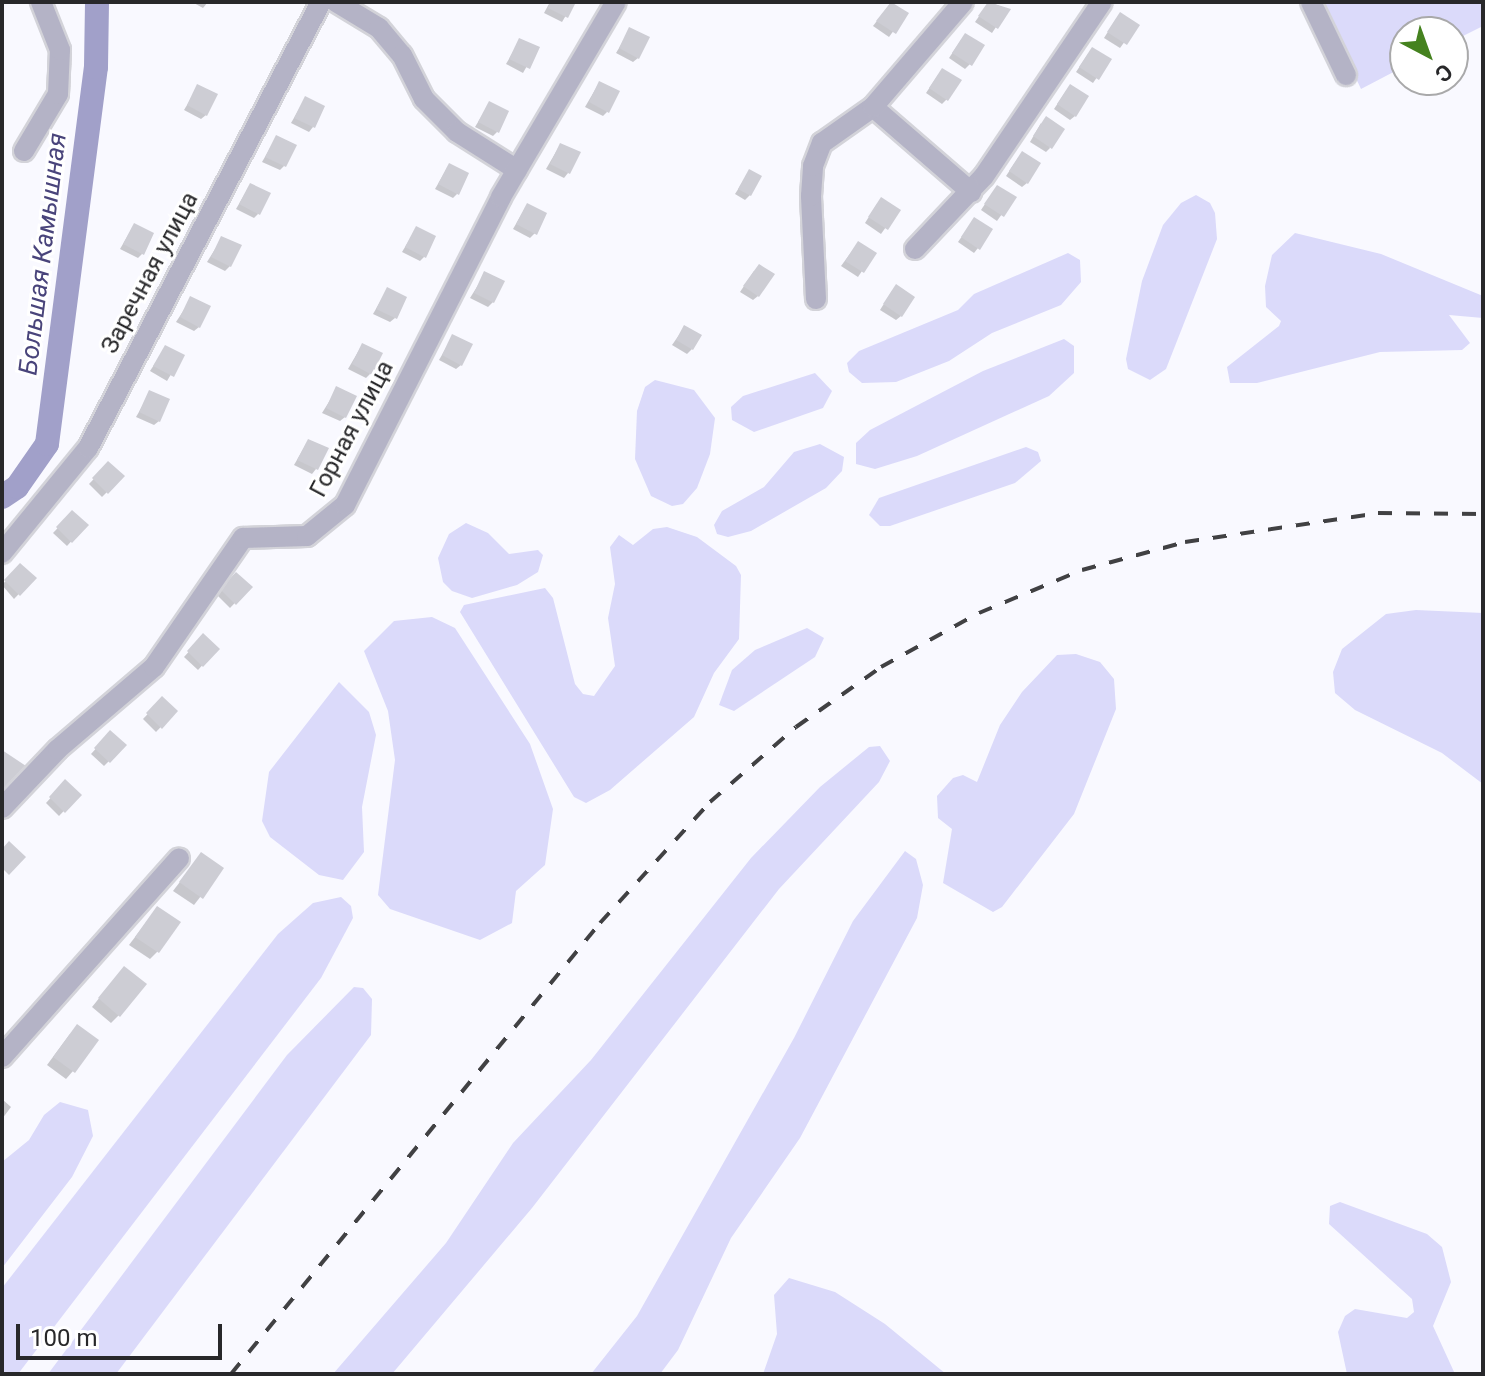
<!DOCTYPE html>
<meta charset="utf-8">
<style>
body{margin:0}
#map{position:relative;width:1485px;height:1376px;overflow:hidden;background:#f9f9ff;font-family:Roboto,sans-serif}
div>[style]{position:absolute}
.green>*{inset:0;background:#dbdafa}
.shadow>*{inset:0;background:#0003}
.river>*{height:24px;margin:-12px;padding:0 12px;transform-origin:12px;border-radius:12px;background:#a1a0c9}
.building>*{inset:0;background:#cdcdd4}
.roads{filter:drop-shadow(2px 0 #d3d3d9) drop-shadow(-2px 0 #d3d3d9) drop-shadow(0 2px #d3d3d9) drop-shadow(0 -2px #d3d3d9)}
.minor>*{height:20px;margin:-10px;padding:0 10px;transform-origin:10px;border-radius:10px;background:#b4b3c6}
.rail>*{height:4px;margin-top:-2px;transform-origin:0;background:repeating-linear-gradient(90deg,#414143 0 14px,transparent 0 28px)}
span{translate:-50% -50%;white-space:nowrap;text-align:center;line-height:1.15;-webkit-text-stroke:6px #fff;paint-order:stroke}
.street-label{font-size:24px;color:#28282a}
.water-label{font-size:26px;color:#49447b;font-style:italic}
.frame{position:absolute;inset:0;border:4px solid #28282a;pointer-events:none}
.north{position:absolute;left:1389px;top:16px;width:80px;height:80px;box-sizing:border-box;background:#fff;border:2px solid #a9a9aa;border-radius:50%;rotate:139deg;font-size:22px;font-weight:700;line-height:32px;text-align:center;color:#28282a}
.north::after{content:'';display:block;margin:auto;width:28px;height:36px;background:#45821f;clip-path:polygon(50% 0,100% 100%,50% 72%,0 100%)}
.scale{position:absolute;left:16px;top:1324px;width:206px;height:36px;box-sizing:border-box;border:4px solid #28282a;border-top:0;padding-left:10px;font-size:24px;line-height:28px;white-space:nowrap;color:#28282a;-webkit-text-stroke:6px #fff;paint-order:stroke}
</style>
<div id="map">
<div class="green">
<i style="clip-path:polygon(1320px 2px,1483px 2px,1483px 26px,1453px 41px,1453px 32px,1405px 32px,1405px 66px,1361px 89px)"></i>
<i style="clip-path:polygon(1196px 195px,1210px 203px,1215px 213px,1217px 239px,1166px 369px,1150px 380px,1128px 369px,1126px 359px,1142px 281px,1163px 225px,1181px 203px)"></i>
<i style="clip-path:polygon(1295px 233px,1381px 254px,1483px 296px,1483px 318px,1449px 315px,1470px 343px,1462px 350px,1380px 352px,1257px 383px,1230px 383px,1227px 367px,1279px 326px,1281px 321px,1266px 307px,1265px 286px,1272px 255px)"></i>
<i style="clip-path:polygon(1068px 253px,1080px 260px,1081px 282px,1061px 305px,992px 333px,949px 361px,896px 382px,862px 383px,849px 372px,847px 363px,859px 351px,958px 310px,974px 294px)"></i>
<i style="clip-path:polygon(1064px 339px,1074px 346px,1074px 373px,1049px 396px,917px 456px,875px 469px,856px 464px,856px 443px,870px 430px,983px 371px)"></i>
<i style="clip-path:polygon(815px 373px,832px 391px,823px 408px,754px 432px,732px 420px,731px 407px,743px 396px)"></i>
<i style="clip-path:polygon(655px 380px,694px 390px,715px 418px,710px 454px,697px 488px,683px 504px,672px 506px,651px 496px,635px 459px,637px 411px,645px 387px)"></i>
<i style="clip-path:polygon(820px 444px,844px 457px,842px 471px,826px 488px,751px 531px,728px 537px,717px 534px,714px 525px,722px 511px,764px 487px,794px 452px)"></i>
<i style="clip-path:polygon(1026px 447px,1038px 452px,1041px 461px,1015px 483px,890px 526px,880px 526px,869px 515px,879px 498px)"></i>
<i style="clip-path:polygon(466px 523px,488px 533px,509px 554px,538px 550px,543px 555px,538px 572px,517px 585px,472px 598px,452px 591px,443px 582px,438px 558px,449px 534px)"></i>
<i style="clip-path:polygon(667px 527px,697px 537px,736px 566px,741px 575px,739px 639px,714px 673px,694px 717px,610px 790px,586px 803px,574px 797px,460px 612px,464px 605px,545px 588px,553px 598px,575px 684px,583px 694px,594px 696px,615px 666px,608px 618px,615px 584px,610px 547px,619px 535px,633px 545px,653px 529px)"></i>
<i style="clip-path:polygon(1416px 610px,1483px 613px,1483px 784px,1442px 753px,1355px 710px,1335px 693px,1333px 672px,1342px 649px,1386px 614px)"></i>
<i style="clip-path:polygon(432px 617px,455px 628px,530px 744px,553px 809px,545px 865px,516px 891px,512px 923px,480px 940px,390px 909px,378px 895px,395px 760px,388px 711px,364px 651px,394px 621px)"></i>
<i style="clip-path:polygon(807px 628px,824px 638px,815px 657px,734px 711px,719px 705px,732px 670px,755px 650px)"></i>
<i style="clip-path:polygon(1076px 654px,1100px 662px,1114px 679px,1116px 709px,1074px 814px,1002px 907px,993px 912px,943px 883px,952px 829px,938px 818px,937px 796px,953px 778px,963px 775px,977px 782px,1000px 725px,1022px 692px,1057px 655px)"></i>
<i style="clip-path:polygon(339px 682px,369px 712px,376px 735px,362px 807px,364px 852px,343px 880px,319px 875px,270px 837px,262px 821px,269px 772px)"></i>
<i style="clip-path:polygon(880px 746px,890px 761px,879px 782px,779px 889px,532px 1208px,392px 1374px,333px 1374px,446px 1243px,513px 1143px,591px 1060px,751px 858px,820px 787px,869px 747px)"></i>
<i style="clip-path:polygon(905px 851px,916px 859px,923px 885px,917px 918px,800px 1138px,731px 1238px,678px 1350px,660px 1374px,591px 1374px,637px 1316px,794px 1038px,853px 921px)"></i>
<i style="clip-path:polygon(341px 897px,351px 906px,353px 918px,321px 978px,18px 1374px,2px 1374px,2px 1288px,278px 934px,313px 903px)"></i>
<i style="clip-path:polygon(354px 987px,363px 988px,372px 999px,371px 1035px,116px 1374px,48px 1374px,287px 1055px)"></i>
<i style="clip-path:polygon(60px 1102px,88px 1110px,93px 1136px,72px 1177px,2px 1268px,2px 1162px,29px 1140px,44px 1115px)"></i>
<i style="clip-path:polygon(1340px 1202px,1427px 1234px,1442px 1247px,1451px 1282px,1433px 1326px,1455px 1374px,1347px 1374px,1338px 1332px,1345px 1316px,1355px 1309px,1407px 1318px,1414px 1312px,1412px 1299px,1329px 1224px,1330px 1206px)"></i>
<i style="clip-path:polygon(789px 1278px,835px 1292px,885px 1324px,946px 1374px,763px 1374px,777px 1334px,774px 1295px)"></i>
</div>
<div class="shadow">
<i style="clip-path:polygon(192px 2px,208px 2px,203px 8px)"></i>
<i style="clip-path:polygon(550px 2px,574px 2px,562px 22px,544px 13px)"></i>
<i style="clip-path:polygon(989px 2px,1008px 9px,992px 33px,975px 22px)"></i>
<i style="clip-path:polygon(890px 4px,906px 14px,889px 37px,873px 26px)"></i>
<i style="clip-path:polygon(1116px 19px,1137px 25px,1120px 48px,1104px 38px)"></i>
<i style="clip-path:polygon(630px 30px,638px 58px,633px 62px,616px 53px)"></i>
<i style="clip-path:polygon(520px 40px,537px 48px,523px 73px,506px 64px)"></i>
<i style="clip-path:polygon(961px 40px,970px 64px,965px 69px,949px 58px)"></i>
<i style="clip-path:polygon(1088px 54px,1109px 60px,1093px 83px,1076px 72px)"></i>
<i style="clip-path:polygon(938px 75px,947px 99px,942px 104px,926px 93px)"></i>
<i style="clip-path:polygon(599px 83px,607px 112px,603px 116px,585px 107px)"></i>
<i style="clip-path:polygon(198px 87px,206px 115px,201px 119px,184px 110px)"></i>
<i style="clip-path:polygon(1066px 91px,1075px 116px,1070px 120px,1054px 109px)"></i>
<i style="clip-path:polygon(305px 99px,313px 127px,309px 132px,291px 123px)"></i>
<i style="clip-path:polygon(489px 104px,497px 132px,493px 136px,475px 127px)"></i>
<i style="clip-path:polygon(1041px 123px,1050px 148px,1046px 152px,1030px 142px)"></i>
<i style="clip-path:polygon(276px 138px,284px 166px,280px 170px,262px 162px)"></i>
<i style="clip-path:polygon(560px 145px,568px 173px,564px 178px,546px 169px)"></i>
<i style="clip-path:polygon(1018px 158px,1027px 183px,1022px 187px,1006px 176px)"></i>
<i style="clip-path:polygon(449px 165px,457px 194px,453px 198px,435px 189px)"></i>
<i style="clip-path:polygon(749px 172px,750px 195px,745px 200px,735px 194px)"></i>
<i style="clip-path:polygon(250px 185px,258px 214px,254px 218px,236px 209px)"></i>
<i style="clip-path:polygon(993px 192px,1014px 197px,997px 221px,981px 210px)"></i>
<i style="clip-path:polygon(877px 204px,898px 210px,881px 234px,865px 223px)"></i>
<i style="clip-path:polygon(527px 205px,535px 233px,530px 238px,513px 229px)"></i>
<i style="clip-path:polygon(974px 219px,978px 248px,974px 253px,958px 242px)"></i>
<i style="clip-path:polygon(134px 225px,142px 254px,138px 258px,120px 249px)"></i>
<i style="clip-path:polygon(416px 229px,424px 257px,420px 261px,402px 252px)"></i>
<i style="clip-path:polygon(222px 238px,230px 266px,225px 271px,207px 262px)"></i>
<i style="clip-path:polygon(858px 243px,874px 253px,858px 277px,841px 266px)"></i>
<i style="clip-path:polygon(754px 271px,758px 296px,753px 300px,740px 292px)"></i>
<i style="clip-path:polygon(485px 274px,493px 302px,488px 307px,470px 298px)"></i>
<i style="clip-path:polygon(387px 290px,395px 318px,390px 322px,373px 314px)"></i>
<i style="clip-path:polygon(892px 291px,901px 316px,896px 320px,880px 310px)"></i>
<i style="clip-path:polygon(191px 299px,199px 327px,194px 331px,176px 322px)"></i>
<i style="clip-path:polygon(684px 328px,692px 349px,687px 354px,672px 345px)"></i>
<i style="clip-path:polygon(453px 336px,461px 365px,456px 369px,439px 360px)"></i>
<i style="clip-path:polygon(362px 345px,370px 374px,366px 378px,348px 369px)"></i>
<i style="clip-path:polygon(165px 348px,182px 356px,167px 381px,150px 371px)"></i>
<i style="clip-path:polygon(337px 389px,345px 417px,340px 421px,322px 413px)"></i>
<i style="clip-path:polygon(150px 393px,159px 421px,154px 425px,136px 417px)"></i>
<i style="clip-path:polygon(308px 441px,316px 469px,312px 474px,294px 465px)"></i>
<i style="clip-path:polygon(108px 464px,122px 477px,102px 497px,89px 484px)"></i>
<i style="clip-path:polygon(72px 513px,86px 525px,67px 546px,53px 533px)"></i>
<i style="clip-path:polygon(20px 566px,34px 578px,14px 599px,2px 585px)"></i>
<i style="clip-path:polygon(236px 575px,250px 587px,230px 608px,217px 595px)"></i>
<i style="clip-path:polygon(203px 636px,217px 649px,198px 670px,184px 657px)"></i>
<i style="clip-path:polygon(162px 699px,176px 711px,156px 732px,143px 719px)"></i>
<i style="clip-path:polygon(110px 733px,124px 746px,104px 766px,91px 754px)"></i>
<i style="clip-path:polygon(65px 782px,79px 795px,59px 816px,46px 803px)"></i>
<i style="clip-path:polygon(201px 854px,222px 869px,194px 905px,173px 891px)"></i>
<i style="clip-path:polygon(157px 908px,157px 952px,150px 959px,129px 945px)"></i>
<i style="clip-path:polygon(117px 976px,119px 1015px,111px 1023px,92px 1007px)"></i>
<i style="clip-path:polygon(70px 1034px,73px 1071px,66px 1079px,47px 1065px)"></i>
<i style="clip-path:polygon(2px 1099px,11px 1107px,2px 1119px)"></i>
</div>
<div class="river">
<i style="left:2px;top:497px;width:18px;rotate:-34deg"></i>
<i style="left:17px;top:487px;width:52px;rotate:-55.1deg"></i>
<i style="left:47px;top:444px;width:380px;rotate:-82.6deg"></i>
<i style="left:96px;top:67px;width:65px;rotate:-89.1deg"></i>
</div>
<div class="building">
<i style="clip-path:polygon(550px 2px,576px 2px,568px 18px,548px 8px)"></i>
<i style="clip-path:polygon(891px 2px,909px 13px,896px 34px,876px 21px)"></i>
<i style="clip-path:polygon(988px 2px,1011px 9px,998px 29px,978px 16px)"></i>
<i style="clip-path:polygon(1120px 12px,1140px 25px,1127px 45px,1107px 32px)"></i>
<i style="clip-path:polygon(629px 27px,650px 37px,639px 59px,619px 48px)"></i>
<i style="clip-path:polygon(965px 33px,985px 45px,972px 66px,952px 53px)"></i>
<i style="clip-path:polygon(519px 38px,540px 47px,530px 69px,509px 59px)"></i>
<i style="clip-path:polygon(1092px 47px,1112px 59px,1099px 80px,1079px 67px)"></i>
<i style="clip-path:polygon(942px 68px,962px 80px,948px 101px,929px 88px)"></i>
<i style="clip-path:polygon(599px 81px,620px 91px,609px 113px,589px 102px)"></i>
<i style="clip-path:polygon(197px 84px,218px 94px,207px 116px,187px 105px)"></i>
<i style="clip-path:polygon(1070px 84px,1089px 96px,1076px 117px,1057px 104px)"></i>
<i style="clip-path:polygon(305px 96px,325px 106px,315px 128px,294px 118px)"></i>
<i style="clip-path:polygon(489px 101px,509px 111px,499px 133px,478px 122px)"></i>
<i style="clip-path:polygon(1046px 116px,1065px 129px,1052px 149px,1033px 136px)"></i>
<i style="clip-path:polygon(276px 135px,297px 145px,286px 167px,265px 157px)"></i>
<i style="clip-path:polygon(560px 143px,581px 152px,570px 174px,550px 164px)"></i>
<i style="clip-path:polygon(1022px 151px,1041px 163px,1028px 184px,1009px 171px)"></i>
<i style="clip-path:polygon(449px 163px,469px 173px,459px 195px,438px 184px)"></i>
<i style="clip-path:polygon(749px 169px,762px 176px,751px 196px,738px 189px)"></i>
<i style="clip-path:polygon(250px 183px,271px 193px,260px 215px,239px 204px)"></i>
<i style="clip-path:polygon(997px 185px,1017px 197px,1004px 217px,984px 204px)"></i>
<i style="clip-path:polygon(881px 197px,901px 210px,888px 230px,868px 217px)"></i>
<i style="clip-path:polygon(527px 203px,547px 213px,537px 235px,516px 224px)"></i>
<i style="clip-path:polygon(974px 217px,993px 229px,980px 250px,961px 237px)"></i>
<i style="clip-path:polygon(134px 223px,154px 233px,144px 255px,123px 244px)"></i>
<i style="clip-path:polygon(416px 226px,436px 236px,426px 258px,405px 247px)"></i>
<i style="clip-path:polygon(221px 236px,242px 245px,231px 267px,211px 257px)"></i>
<i style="clip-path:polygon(858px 241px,877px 253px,864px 273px,845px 261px)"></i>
<i style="clip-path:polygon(759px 264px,775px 274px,759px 297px,743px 286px)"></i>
<i style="clip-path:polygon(484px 271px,505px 281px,494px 303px,474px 293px)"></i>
<i style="clip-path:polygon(896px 284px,915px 297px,902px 317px,883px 304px)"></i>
<i style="clip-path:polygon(387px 287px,407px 297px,397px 319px,376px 309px)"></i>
<i style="clip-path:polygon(190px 296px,211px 306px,200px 328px,180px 317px)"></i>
<i style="clip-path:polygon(684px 325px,702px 335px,693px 350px,676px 340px)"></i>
<i style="clip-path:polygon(452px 334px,473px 344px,462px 366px,442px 355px)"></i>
<i style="clip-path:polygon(362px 343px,383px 353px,372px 375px,352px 364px)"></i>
<i style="clip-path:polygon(165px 345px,185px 355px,174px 377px,153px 366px)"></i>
<i style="clip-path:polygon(336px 386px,357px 396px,346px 418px,326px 408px)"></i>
<i style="clip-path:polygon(149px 390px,170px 399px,160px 422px,139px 412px)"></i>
<i style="clip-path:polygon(308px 439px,329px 448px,318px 470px,297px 460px)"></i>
<i style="clip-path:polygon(108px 461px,125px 476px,108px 494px,92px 478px)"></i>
<i style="clip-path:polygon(72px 510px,89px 525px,72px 543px,56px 527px)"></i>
<i style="clip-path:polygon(20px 563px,37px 578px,20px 596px,4px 580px)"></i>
<i style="clip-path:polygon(236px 572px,253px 587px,236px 605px,220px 589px)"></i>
<i style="clip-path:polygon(203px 633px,220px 649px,203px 667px,187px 651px)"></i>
<i style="clip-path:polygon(162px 696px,178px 711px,162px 729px,146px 713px)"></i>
<i style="clip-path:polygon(110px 730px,127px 745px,110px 763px,94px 748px)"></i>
<i style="clip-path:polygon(2px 750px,26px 766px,2px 793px)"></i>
<i style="clip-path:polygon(65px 779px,82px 795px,65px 813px,49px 797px)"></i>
<i style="clip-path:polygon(9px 841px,26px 857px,9px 875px,2px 868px,2px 849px)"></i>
<i style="clip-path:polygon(201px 852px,224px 868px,203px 899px,179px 882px)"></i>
<i style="clip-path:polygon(157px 906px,181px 922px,159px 953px,135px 937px)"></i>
<i style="clip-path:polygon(124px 966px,147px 984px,120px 1017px,98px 998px)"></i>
<i style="clip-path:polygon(77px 1024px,99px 1040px,75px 1073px,53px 1057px)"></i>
</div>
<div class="roads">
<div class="minor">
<i style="left:336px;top:2px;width:50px;rotate:31.2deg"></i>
<i style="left:379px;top:28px;width:35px;rotate:50deg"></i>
<i style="left:402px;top:55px;width:49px;rotate:63.4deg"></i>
<i style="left:424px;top:99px;width:47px;rotate:45deg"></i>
<i style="left:457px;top:132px;width:71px;rotate:32.3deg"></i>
<i style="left:1311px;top:2px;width:81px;rotate:64.4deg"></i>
<i style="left:873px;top:107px;width:130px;rotate:40.9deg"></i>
<i style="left:24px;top:151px;width:66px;rotate:-59.2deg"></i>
<i style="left:58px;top:94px;width:44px;rotate:-87.4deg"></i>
<i style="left:60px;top:50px;width:52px;rotate:-111.6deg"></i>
<i style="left:915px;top:249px;width:100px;rotate:-46.6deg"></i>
<i style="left:984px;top:176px;width:210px;rotate:-55.9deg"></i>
<i style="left:816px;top:299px;width:103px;rotate:-92.8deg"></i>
<i style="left:811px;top:196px;width:30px;rotate:-86deg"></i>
<i style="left:813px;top:166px;width:25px;rotate:-69deg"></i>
<i style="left:822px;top:143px;width:62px;rotate:-35.2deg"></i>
<i style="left:873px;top:107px;width:138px;rotate:-49.4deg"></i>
<i style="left:2px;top:553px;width:136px;rotate:-50.7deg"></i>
<i style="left:88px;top:448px;width:503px;rotate:-62.42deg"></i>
<i style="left:2px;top:808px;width:81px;rotate:-46.5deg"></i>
<i style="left:58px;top:749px;width:126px;rotate:-40.5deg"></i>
<i style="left:154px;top:667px;width:157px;rotate:-55.4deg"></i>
<i style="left:243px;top:538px;width:64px;rotate:-1.8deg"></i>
<i style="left:307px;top:536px;width:49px;rotate:-39.2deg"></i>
<i style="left:345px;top:505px;width:345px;rotate:-63.1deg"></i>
<i style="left:501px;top:197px;width:226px;rotate:-59.5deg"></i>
<i style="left:2px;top:1057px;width:266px;rotate:-48.3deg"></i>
</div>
</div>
<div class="rail">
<i style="left:231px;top:1374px;width:583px;rotate:-50.71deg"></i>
<i style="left:600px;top:923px;width:164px;rotate:-47.7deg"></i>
<i style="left:710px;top:802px;width:114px;rotate:-41.1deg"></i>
<i style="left:796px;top:727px;width:104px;rotate:-35.2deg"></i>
<i style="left:881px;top:667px;width:112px;rotate:-28.9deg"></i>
<i style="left:979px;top:613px;width:112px;rotate:-22.7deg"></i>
<i style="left:1082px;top:570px;width:107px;rotate:-15.2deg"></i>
<i style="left:1185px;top:542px;width:195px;rotate:-8.5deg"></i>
<i style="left:1378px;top:513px;width:105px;rotate:0.5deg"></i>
</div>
<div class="street-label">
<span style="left:150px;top:273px;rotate:-62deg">Заречная улица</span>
<span style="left:352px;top:429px;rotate:-62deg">Горная улица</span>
</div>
<div class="water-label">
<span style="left:43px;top:254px;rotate:-83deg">Большая Камышная</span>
</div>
<div class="frame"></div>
<div class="north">С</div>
<div class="scale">100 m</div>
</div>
